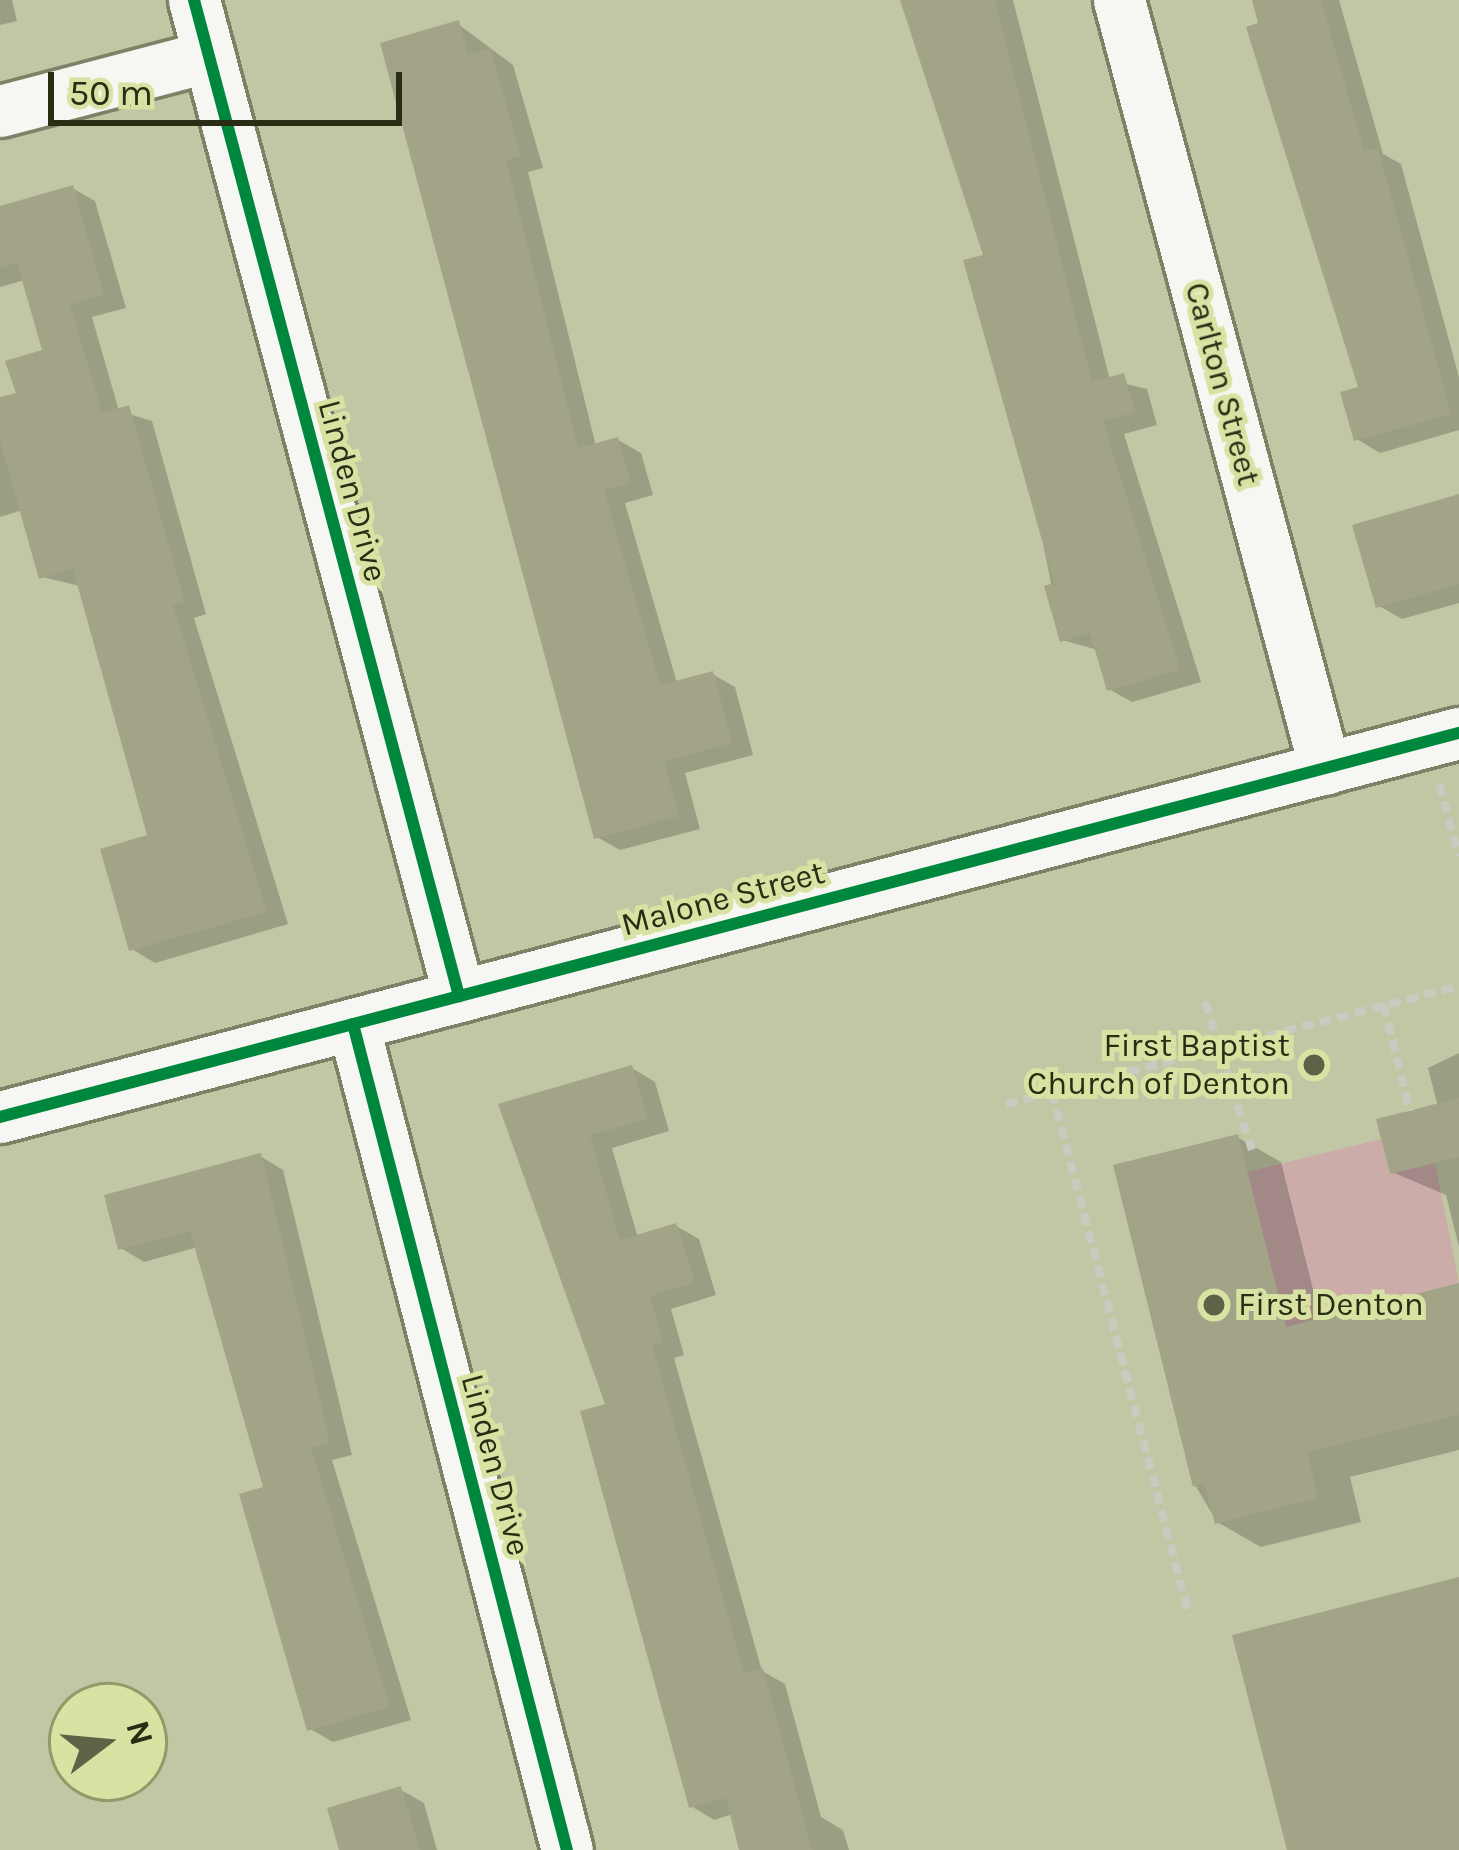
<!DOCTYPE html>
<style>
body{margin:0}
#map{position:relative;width:1459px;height:1850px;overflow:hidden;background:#c1c7a5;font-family:Karla,sans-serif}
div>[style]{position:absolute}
.green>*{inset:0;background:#cbaca9}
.shadow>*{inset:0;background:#0003}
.building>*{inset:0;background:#a3a388}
.path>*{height:8px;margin-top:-4px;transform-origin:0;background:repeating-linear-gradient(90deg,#c9cac0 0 12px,transparent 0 18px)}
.roads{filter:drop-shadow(3px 0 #7d8267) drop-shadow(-3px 0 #7d8267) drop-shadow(0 3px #7d8267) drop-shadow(0 -3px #7d8267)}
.minor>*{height:51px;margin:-25.5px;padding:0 25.5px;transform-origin:25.5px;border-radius:25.5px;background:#f6f7f2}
.cycleway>*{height:12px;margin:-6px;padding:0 6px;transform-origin:6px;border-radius:6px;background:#00873e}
.dots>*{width:33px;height:33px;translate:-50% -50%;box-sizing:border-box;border:6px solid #d8e2a3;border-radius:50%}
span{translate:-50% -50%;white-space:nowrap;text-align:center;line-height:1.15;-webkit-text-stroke:10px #d8e2a3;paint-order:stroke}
.street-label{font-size:33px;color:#292d14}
.poi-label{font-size:33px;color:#292d14}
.right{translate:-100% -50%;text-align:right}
.left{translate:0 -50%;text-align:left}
.north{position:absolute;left:48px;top:1682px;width:120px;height:120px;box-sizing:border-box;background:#d8e2a3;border:3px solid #929a6a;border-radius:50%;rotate:74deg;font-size:33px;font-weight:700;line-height:48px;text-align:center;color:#292d14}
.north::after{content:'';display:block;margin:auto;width:42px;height:54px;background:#5e6347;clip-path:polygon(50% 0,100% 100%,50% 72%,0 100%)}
.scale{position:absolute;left:48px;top:72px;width:354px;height:54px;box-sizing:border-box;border:6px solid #292d14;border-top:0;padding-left:15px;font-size:36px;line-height:42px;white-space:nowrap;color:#292d14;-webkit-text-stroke:9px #d8e2a3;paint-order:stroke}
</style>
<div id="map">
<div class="green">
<i style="clip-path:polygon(1381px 1139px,1390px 1174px,1435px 1163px,1459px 1283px,1286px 1327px,1247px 1172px)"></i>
</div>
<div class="shadow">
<i style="clip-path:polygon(0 0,12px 0,17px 21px,0 25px)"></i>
<i style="clip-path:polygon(910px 0,1013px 0,1110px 380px,1147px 389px,1157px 425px,1124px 434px,1201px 682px,1132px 702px,1109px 689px,1098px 650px,1062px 640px,987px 257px)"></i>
<i style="clip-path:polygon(1255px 0,1339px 0,1383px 154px,1401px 164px,1459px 377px,1459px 430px,1380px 453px,1357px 439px,1362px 389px)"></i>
<i style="clip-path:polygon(458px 24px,513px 65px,543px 168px,528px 172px,596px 446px,618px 440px,641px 453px,653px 495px,625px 503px,677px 683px,712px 674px,735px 687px,753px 755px,685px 773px,700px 829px,620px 850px,597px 837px)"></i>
<i style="clip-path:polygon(72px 188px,95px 201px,126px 308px,92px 317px,119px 411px,152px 421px,206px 614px,194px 618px,288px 924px,155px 963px,132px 949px,151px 838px,80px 586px,42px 577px,23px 510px,0 517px,0 401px,19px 395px,45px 352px,25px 280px,0 287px,0 209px)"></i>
<i style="clip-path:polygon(1459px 497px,1459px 603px,1402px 619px,1379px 606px)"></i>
<i style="clip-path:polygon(1459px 1053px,1459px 1247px,1446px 1195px,1392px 1172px,1438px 1107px,1428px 1068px)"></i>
<i style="clip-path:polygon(632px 1068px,655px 1082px,669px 1131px,612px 1148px,638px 1238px,676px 1226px,699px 1239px,716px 1295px,671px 1309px,684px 1355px,674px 1358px,762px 1671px,785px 1684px,821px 1817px,843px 1830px,849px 1850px,742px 1850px,733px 1814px,714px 1820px,691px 1806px,609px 1406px,502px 1106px)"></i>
<i style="clip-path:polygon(1237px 1137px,1281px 1162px,1321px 1321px,1459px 1286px,1459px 1450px,1350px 1477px,1361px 1522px,1261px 1547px,1217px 1522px,1195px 1485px)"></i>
<i style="clip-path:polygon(260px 1156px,283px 1170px,352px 1455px,332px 1460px,411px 1720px,333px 1742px,310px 1729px,267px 1489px,198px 1247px,144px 1262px,121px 1248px)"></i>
<i style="clip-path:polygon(401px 1790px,424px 1803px,437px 1850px,343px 1850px)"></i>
</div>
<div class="building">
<i style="clip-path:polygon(900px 0,995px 0,1092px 382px,1124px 373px,1135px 412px,1103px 421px,1180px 670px,1107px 691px,1090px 633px,1060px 642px,1044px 586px,1054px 583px,963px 260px,983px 255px)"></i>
<i style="clip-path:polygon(1252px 0,1321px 0,1364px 151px,1378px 148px,1451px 414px,1354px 441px,1340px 392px,1358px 387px,1246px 27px,1258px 23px)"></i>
<i style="clip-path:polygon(459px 20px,468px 55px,490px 48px,521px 156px,506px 160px,578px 448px,618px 437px,631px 483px,604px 490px,660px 685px,713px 671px,732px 743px,664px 761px,679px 816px,594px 839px,380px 43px)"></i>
<i style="clip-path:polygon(73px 185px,104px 295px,70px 305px,102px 413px,129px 405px,185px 602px,173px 605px,267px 912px,129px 951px,100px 849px,147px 835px,73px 569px,39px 579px,0 441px,0 397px,16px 393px,5px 361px,42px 350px,17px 263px,0 268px,0 206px)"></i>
<i style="clip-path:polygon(1459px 494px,1459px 584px,1376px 608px,1352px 525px)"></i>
<i style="clip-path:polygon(632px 1065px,648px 1119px,590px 1135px,620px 1240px,676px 1223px,695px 1282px,650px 1296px,663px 1342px,652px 1345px,744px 1673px,763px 1668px,812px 1850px,739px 1850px,726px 1798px,689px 1808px,580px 1411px,605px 1404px,498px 1104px)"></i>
<i style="clip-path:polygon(1459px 1098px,1459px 1157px,1390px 1174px,1376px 1119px)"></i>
<i style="clip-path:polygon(1238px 1134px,1286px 1327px,1459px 1283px,1459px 1415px,1307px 1452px,1318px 1498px,1215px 1524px,1204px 1483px,1193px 1487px,1113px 1165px)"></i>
<i style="clip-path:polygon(261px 1153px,330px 1442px,311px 1448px,390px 1707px,307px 1731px,239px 1494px,263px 1487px,190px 1231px,118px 1250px,104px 1195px)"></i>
<i style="clip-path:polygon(1459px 1577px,1459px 1850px,1287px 1850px,1232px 1635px)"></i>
<i style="clip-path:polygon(401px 1786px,420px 1850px,339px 1850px,327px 1808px)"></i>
</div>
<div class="path">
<i style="left:1439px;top:784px;width:75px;rotate:74.5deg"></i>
<i style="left:1205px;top:1002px;width:155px;rotate:72.4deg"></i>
<i style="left:1384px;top:1005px;width:109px;rotate:76.2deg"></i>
<i style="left:1052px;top:1092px;width:541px;rotate:75.32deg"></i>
<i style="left:1006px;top:1104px;width:468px;rotate:-14.6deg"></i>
</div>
<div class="roads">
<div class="minor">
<i style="left:194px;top:0;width:1031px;rotate:75.1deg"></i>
<i style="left:1119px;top:0;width:796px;rotate:75deg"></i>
<i style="left:0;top:111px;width:216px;rotate:-14.7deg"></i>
<i style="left:353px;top:1024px;width:853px;rotate:75.48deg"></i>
<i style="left:0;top:1117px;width:1509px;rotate:-14.75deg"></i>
</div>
</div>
<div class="cycleway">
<i style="left:194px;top:0;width:1031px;rotate:75.1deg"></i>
<i style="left:353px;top:1024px;width:853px;rotate:75.48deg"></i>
<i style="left:0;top:1117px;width:1509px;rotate:-14.75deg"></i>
</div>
<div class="dots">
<i style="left:1314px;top:1065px;background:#5e6347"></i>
<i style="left:1214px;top:1305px;background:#5e6347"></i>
</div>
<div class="street-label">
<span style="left:1222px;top:384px;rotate:75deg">Carlton Street</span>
<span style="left:352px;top:491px;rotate:75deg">Linden Drive</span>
<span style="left:723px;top:899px;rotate:-15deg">Malone Street</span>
<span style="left:495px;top:1465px;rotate:75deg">Linden Drive</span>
</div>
<div class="poi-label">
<span class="right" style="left:1290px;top:1065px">First Baptist<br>Church of Denton</span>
<span class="left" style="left:1238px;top:1305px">First Denton</span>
</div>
<div class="north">N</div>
<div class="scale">50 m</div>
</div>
